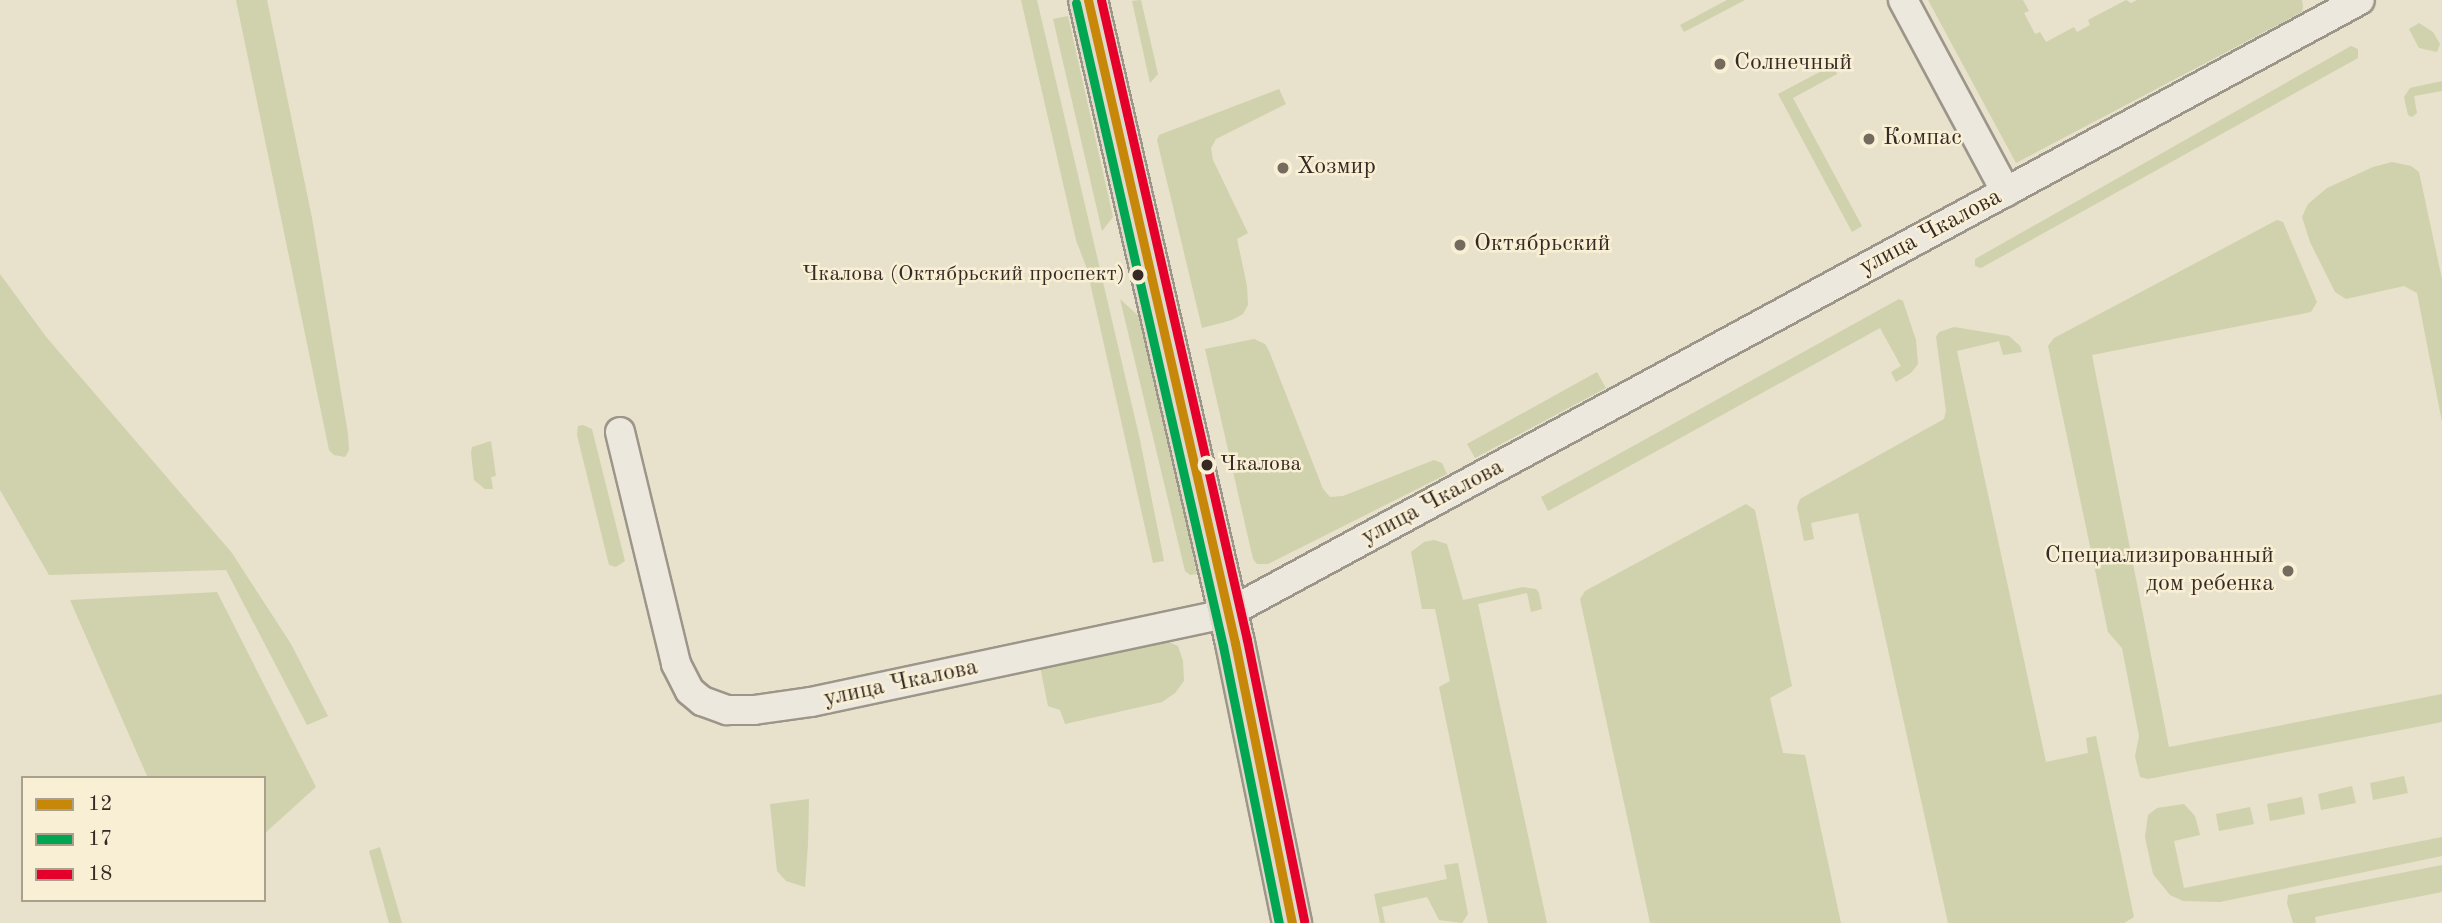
<!DOCTYPE html>
<meta charset="utf-8">
<style>
body{margin:0}
#map{position:relative;width:2442px;height:923px;overflow:hidden;background:#e8e1cb;font-family:"Old Standard TT",serif}
div>[style]{position:absolute}
.green>*{inset:0;background:#cfd2ac}
.roads{filter:drop-shadow(2px 0 #9c968a) drop-shadow(-2px 0 #9c968a) drop-shadow(0 2px #9c968a) drop-shadow(0 -2px #9c968a)}
.street>*{height:28px;margin:-14px;padding:0 14px;transform-origin:14px;border-radius:14px;background:#ece8dd}
.primary>*{height:38px;margin:-19px;padding:0 19px;transform-origin:19px;border-radius:19px;background:#e0d8c8}
.bus-1>*{height:9px;margin:-4.5px;padding:0 4.5px;transform-origin:4.5px;border-radius:4.5px;background:#c78709}
.bus-2>*{height:9px;margin:-4.5px;padding:0 4.5px;transform-origin:4.5px;border-radius:4.5px;background:#00a651}
.bus-3>*{height:9px;margin:-4.5px;padding:0 4.5px;transform-origin:4.5px;border-radius:4.5px;background:#e4002b}
.dots>*{width:19px;height:19px;translate:-50% -50%;box-sizing:border-box;border:4px solid #f8efd5;border-radius:50%}
span{translate:-50% -50%;white-space:nowrap;text-align:center;line-height:1.15;-webkit-text-stroke:5px #f8efd5;paint-order:stroke}
.bus-label{font-size:22px;color:#362a24}
.right{translate:-100% -50%;text-align:right}
.left{translate:0 -50%;text-align:left}
.poi-label{font-size:24px;color:#362a24}
.street-label{font-size:24px;color:#362a24}
.legend{position:absolute;left:21px;top:776px;width:245px;height:126px;box-sizing:border-box;background:#f8efd5;border:2px solid #aaa08e;margin:0;padding:9px 12px;list-style:none;font-size:21px;color:#362a24}
.legend li{display:flex;align-items:center;gap:14px;height:35px}
.legend b{width:35px;border:2px solid #aaa08e}
</style>
<div id="map">
<div class="green">
<i style="clip-path:polygon(236px 0,267px 0,312px 218px,348px 434px,349px 450px,345px 457px,334px 455px,329px 450px)"></i>
<i style="clip-path:polygon(1021px 0,1037px 0,1140px 440px,1164px 561px,1153px 563px,1087px 269px,1076px 240px)"></i>
<i style="clip-path:polygon(1141px 0,1158px 74px,1150px 83px,1132px 1px)"></i>
<i style="clip-path:polygon(1727px 0,1745px 0,1684px 32px,1680px 25px)"></i>
<i style="clip-path:polygon(1928px 0,2023px 0,2029px 11px,2024px 13px,2035px 34px,2040px 32px,2046px 42px,2074px 27px,2077px 32px,2090px 25px,2088px 20px,2126px 0,2131px 3px,2137px 0,2302px 0,2303px 6px,2302px 12px,2016px 163px)"></i>
<i style="clip-path:polygon(1068px 16px,1113px 217px,1102px 231px,1053px 19px)"></i>
<i style="clip-path:polygon(2419px 23px,2433px 32px,2440px 44px,2437px 52px,2419px 48px,2409px 29px)"></i>
<i style="clip-path:polygon(2351px 46px,2358px 49px,2358px 58px,1981px 268px,1975px 266px,1975px 259px)"></i>
<i style="clip-path:polygon(1833px 65px,1837px 74px,1793px 98px,1862px 226px,1852px 232px,1778px 94px)"></i>
<i style="clip-path:polygon(2442px 81px,2442px 91px,2414px 96px,2417px 113px,2412px 117px,2408px 115px,2404px 97px,2410px 88px)"></i>
<i style="clip-path:polygon(1279px 89px,1286px 104px,1216px 139px,1211px 148px,1213px 160px,1248px 233px,1237px 239px,1247px 286px,1248px 305px,1243px 314px,1232px 320px,1202px 328px,1157px 140px,1159px 135px)"></i>
<i style="clip-path:polygon(2392px 162px,2411px 166px,2419px 172px,2442px 279px,2442px 422px,2417px 293px,2404px 286px,2346px 299px,2335px 292px,2310px 242px,2302px 217px,2308px 204px,2327px 188px,2373px 167px)"></i>
<i style="clip-path:polygon(2277px 220px,2283px 222px,2317px 302px,2311px 312px,2092px 355px,2169px 747px,2442px 694px,2442px 722px,2148px 779px,2140px 777px,2135px 756px,2139px 736px,2122px 648px,2108px 632px,2048px 346px,2054px 338px)"></i>
<i style="clip-path:polygon(0 274px,47px 338px,232px 553px,291px 644px,328px 716px,307px 725px,226px 570px,49px 575px,0 490px)"></i>
<i style="clip-path:polygon(1120px 299px,1144px 321px,1197px 574px,1190px 575px,1185px 571px)"></i>
<i style="clip-path:polygon(1899px 299px,1903px 301px,1916px 340px,1918px 364px,1911px 373px,1896px 382px,1891px 372px,1901px 366px,1880px 328px,1548px 511px,1541px 497px)"></i>
<i style="clip-path:polygon(1954px 327px,2009px 336px,2020px 346px,2022px 352px,2003px 355px,1999px 341px,1957px 351px,2046px 762px,2088px 753px,2086px 738px,2096px 736px,2134px 917px,2124px 923px,1948px 923px,1858px 513px,1811px 523px,1814px 539px,1804px 541px,1797px 507px,1800px 499px,1944px 419px,1946px 411px,1936px 337px,1939px 332px)"></i>
<i style="clip-path:polygon(1254px 339px,1265px 344px,1269px 351px,1323px 489px,1330px 497px,1343px 496px,1434px 460px,1442px 463px,1447px 474px,1268px 564px,1257px 564px,1253px 559px,1205px 349px)"></i>
<i style="clip-path:polygon(1597px 372px,1606px 388px,1475px 458px,1467px 444px)"></i>
<i style="clip-path:polygon(583px 425px,592px 429px,625px 561px,616px 567px,609px 565px,577px 435px,578px 426px)"></i>
<i style="clip-path:polygon(491px 441px,496px 476px,491px 477px,493px 489px,485px 489px,474px 480px,471px 453px,472px 447px)"></i>
<i style="clip-path:polygon(1746px 504px,1755px 510px,1792px 686px,1770px 698px,1783px 753px,1805px 755px,1841px 923px,1650px 923px,1580px 599px,1585px 591px)"></i>
<i style="clip-path:polygon(1434px 540px,1447px 544px,1463px 600px,1523px 587px,1536px 589px,1539px 593px,1542px 609px,1531px 612px,1527px 593px,1478px 604px,1547px 923px,1488px 923px,1439px 687px,1450px 681px,1435px 609px,1422px 609px,1411px 552px,1424px 542px)"></i>
<i style="clip-path:polygon(217px 592px,316px 787px,264px 834px,264px 778px,148px 778px,70px 600px)"></i>
<i style="clip-path:polygon(1156px 637px,1178px 646px,1183px 661px,1184px 681px,1175px 693px,1162px 702px,1065px 724px,1060px 710px,1048px 706px,1040px 666px)"></i>
<i style="clip-path:polygon(2404px 776px,2408px 793px,2373px 800px,2370px 783px)"></i>
<i style="clip-path:polygon(2352px 786px,2356px 803px,2321px 810px,2318px 794px)"></i>
<i style="clip-path:polygon(2302px 797px,2305px 814px,2270px 821px,2267px 804px)"></i>
<i style="clip-path:polygon(809px 799px,808px 844px,805px 887px,786px 881px,777px 871px,770px 804px)"></i>
<i style="clip-path:polygon(2184px 804px,2195px 816px,2200px 835px,2174px 841px,2184px 888px,2442px 837px,2442px 856px,2220px 902px,2183px 901px,2170px 895px,2153px 874px,2145px 837px,2148px 815px,2157px 808px)"></i>
<i style="clip-path:polygon(2250px 807px,2254px 824px,2219px 831px,2216px 814px)"></i>
<i style="clip-path:polygon(380px 847px,402px 923px,389px 923px,369px 851px)"></i>
<i style="clip-path:polygon(1458px 863px,1468px 914px,1462px 923px,1439px 920px,1427px 897px,1382px 907px,1385px 923px,1380px 923px,1374px 894px,1447px 879px,1444px 865px)"></i>
<i style="clip-path:polygon(2442px 865px,2442px 892px,2315px 917px,2316px 923px,2293px 923px,2287px 903px,2288px 895px)"></i>
</div>
<div class="roads">
<div class="street">
<i style="left:1903px;top:0;width:218px;rotate:61.8deg"></i>
<i style="left:620px;top:432px;width:239px;rotate:76.4deg"></i>
<i style="left:676px;top:664px;width:30px;rotate:63deg"></i>
<i style="left:690px;top:691px;width:16px;rotate:40deg"></i>
<i style="left:702px;top:701px;width:27px;rotate:20deg"></i>
<i style="left:727px;top:710px;width:27px"></i>
<i style="left:754px;top:710px;width:58px;rotate:-8deg"></i>
<i style="left:811px;top:702px;width:426px;rotate:-12deg"></i>
<i style="left:1228px;top:613px;width:1287px;rotate:-28.44deg"></i>
</div>
<div class="primary">
<i style="left:1088px;top:0;width:660px;rotate:77.12deg"></i>
<i style="left:1235px;top:643px;width:286px;rotate:78.5deg"></i>
</div>
</div>
<div class="bus-1">
<i style="left:1088px;top:0;width:660px;rotate:77.12deg"></i>
<i style="left:1235px;top:643px;width:286px;rotate:78.5deg"></i>
</div>
<div class="bus-2">
<i style="left:1076px;top:3px;width:660px;rotate:77.12deg"></i>
<i style="left:1223px;top:646px;width:283px;rotate:78.6deg"></i>
</div>
<div class="bus-3">
<i style="left:1101px;top:0;width:656px;rotate:77.15deg"></i>
<i style="left:1247px;top:640px;width:287px;rotate:78.5deg"></i>
</div>
<div class="dots">
<i style="left:1720px;top:64px;background:#746a5e"></i>
<i style="left:1869px;top:139px;background:#746a5e"></i>
<i style="left:1283px;top:168px;background:#746a5e"></i>
<i style="left:1460px;top:245px;background:#746a5e"></i>
<i style="left:1138px;top:275px;background:#362a24"></i>
<i style="left:1207px;top:465px;background:#362a24"></i>
<i style="left:2288px;top:571px;background:#746a5e"></i>
</div>
<div class="bus-label">
<span class="right" style="left:1125px;top:275px">Чкалова (Октябрьский проспект)</span>
<span class="left" style="left:1220px;top:465px">Чкалова</span>
</div>
<div class="poi-label">
<span class="left" style="left:1734px;top:64px">Солнечный</span>
<span class="left" style="left:1883px;top:139px">Компас</span>
<span class="left" style="left:1297px;top:168px">Хозмир</span>
<span class="left" style="left:1474px;top:245px">Октябрьский</span>
<span class="right" style="left:2274px;top:571px">Специализированный<br>дом ребенка</span>
</div>
<div class="street-label">
<span style="left:1931px;top:233px;rotate:-28deg">улица Чкалова</span>
<span style="left:1433px;top:503px;rotate:-28deg">улица Чкалова</span>
<span style="left:901px;top:684px;rotate:-12deg">улица Чкалова</span>
</div>
<ul class="legend">
<li><b style="height:9px;background:#c78709"></b>12</li>
<li><b style="height:9px;background:#00a651"></b>17</li>
<li><b style="height:9px;background:#e4002b"></b>18</li>
</ul>
</div>
